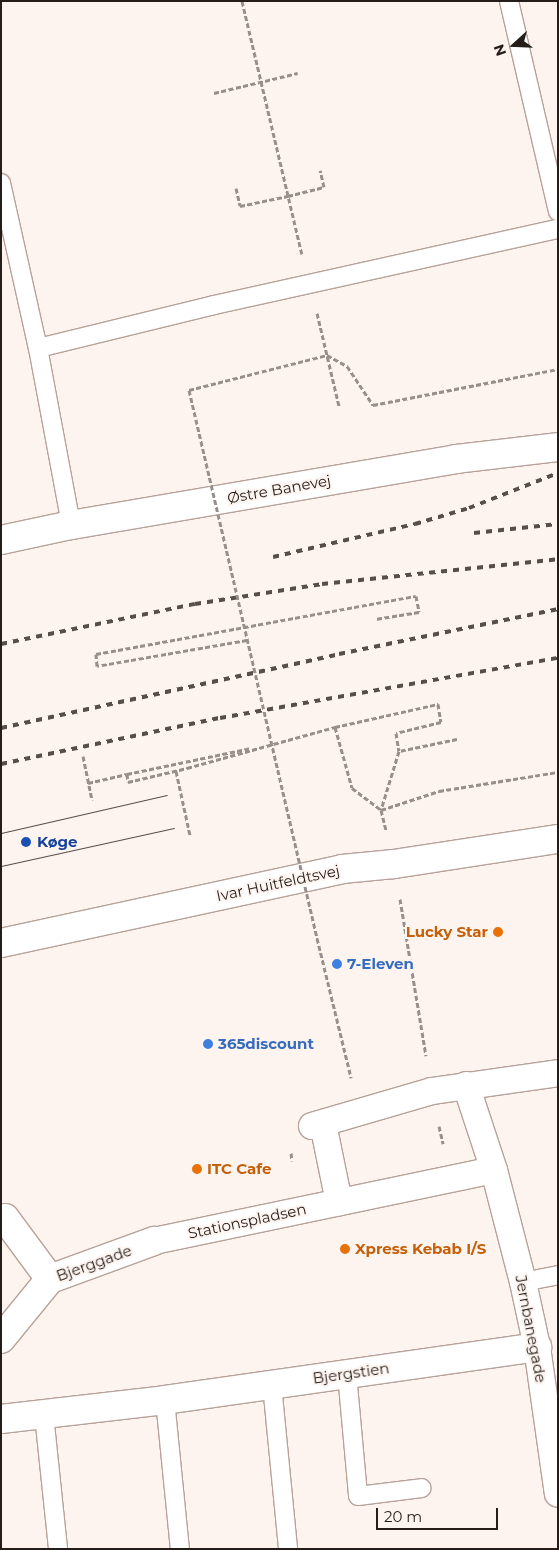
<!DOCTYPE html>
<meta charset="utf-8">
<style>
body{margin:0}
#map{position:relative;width:559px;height:1550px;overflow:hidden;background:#fdf4f0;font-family:Montserrat,sans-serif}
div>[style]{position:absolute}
.path>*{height:3px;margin-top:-1.5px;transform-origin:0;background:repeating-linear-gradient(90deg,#978f8b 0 5px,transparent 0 7.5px)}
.roads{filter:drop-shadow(1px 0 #b7a299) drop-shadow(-1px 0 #b7a299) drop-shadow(0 1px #b7a299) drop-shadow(0 -1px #b7a299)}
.service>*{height:18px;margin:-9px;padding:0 9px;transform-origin:9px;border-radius:9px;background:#fff}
.pedestrian>*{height:26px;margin:-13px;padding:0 13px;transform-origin:13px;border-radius:13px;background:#fff}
.minor>*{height:28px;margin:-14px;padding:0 14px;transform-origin:14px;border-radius:14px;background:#fff}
.tertiary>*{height:28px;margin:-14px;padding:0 14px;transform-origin:14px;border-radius:14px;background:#fff}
.tram>*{height:1px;margin:-0.5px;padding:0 0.5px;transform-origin:0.5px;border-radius:0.5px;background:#564e4a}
.rail>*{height:4px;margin-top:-2px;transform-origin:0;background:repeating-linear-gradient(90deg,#564e4a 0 6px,transparent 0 12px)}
.path-bridge>*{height:3px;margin-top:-1.5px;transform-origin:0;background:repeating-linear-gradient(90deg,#978f8b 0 5px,transparent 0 7.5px)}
.dots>*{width:14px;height:14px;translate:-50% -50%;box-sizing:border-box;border:2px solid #fdf4f0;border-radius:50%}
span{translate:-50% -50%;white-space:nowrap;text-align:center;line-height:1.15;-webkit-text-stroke:4px #fdf4f0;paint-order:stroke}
.street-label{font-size:15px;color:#241d19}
.transit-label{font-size:15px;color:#164399;font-weight:700}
.left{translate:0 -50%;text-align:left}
.food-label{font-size:15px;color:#c56008;font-weight:700}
.right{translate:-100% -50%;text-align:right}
.shop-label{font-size:15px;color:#366cbe;font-weight:700}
.frame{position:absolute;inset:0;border:2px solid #241d19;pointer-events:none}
.north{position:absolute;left:489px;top:20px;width:50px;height:50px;-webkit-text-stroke:4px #fdf4f0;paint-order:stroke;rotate:250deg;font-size:14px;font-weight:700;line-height:20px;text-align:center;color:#241d19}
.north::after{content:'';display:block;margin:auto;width:18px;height:22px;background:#241d19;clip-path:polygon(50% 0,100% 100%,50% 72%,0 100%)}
.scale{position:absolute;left:376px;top:1508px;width:122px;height:22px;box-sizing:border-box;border:2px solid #241d19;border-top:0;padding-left:6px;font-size:15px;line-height:18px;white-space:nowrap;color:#241d19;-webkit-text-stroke:4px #fdf4f0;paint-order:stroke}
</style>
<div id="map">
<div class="path">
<i style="left:242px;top:1px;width:260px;rotate:76.7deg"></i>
<i style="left:214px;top:93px;width:86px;rotate:-13.4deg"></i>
<i style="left:236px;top:188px;width:18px;rotate:77deg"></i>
<i style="left:240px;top:206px;width:49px;rotate:-11.8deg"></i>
<i style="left:288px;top:196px;width:37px;rotate:-14deg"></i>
<i style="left:324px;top:187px;width:17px;rotate:-103deg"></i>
<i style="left:317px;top:313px;width:96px;rotate:76.7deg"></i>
<i style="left:189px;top:390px;width:142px;rotate:-14.2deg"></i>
<i style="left:327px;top:355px;width:23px;rotate:29deg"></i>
<i style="left:347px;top:366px;width:47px;rotate:56.3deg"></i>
<i style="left:373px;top:405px;width:188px;rotate:-11deg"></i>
<i style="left:247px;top:640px;width:152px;rotate:170.2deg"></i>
<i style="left:97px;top:666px;width:12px;rotate:-95deg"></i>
<i style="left:96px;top:654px;width:325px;rotate:-10.3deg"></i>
<i style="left:416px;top:596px;width:16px;rotate:79deg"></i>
<i style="left:419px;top:612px;width:44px;rotate:170.8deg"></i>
<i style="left:335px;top:727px;width:63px;rotate:74.4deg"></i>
<i style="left:352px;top:788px;width:36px;rotate:37deg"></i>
<i style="left:381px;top:810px;width:21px;rotate:76deg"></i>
<i style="left:457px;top:739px;width:59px;rotate:168.3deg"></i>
<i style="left:399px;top:751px;width:62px;rotate:107deg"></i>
<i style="left:381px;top:810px;width:61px;rotate:-18.1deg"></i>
<i style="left:439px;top:791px;width:121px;rotate:-9.1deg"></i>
<i style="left:83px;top:756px;width:45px;rotate:78.4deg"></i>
<i style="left:176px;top:771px;width:66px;rotate:77.7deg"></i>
<i style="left:127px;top:774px;width:127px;rotate:-11.8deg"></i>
<i style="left:88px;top:783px;width:40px;rotate:-13deg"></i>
<i style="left:127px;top:774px;width:8px;rotate:83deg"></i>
<i style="left:128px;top:782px;width:61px;rotate:-13.3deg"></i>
<i style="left:187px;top:768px;width:154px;rotate:-15.5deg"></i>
<i style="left:335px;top:727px;width:106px;rotate:-12.6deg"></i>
<i style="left:438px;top:704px;width:18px;rotate:81deg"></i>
<i style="left:441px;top:722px;width:46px;rotate:166.3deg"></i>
<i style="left:396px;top:733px;width:18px;rotate:81deg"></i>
<i style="left:400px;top:899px;width:159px;rotate:80.6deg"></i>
<i style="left:317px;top:938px;width:144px;rotate:76.3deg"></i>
<i style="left:439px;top:1126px;width:18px;rotate:77deg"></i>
<i style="left:291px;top:1153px;width:8px;rotate:83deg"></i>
</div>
<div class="roads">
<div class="service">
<i style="left:509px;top:1px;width:216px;rotate:76.9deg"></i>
<i style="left:1px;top:183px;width:169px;rotate:77.4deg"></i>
<i style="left:38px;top:348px;width:180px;rotate:79.4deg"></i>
<i style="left:38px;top:348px;width:181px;rotate:-13.7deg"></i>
<i style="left:214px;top:305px;width:352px;rotate:-12.5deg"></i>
<i style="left:523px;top:1282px;width:36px;rotate:-11deg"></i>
<i style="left:347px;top:1374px;width:122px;rotate:84.8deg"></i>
<i style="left:358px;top:1496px;width:64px;rotate:-7.1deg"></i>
<i style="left:272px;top:1385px;width:165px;rotate:84.4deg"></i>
<i style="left:165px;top:1400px;width:150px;rotate:84.3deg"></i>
<i style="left:44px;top:1415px;width:135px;rotate:84deg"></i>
</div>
<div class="pedestrian">
<i style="left:466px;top:1085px;width:89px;rotate:71.8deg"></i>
<i style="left:494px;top:1170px;width:116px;rotate:75.5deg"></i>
<i style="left:523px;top:1282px;width:66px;rotate:77.8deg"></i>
<i style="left:537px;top:1347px;width:148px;rotate:81.9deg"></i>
<i style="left:323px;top:1124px;width:80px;rotate:78.4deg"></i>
<i style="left:312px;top:1126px;width:125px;rotate:-16.3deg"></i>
<i style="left:432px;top:1091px;width:127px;rotate:-8.1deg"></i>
<i style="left:154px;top:1241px;width:347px;rotate:-11.8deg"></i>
</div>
<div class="minor">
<i style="left:1px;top:1219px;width:4px;rotate:-14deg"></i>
<i style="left:5px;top:1218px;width:76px;rotate:53.6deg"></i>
<i style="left:1px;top:1339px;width:77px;rotate:-50.8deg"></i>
<i style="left:50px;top:1279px;width:111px;rotate:-20.1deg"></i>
<i style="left:1px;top:1419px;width:165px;rotate:-6.6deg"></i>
<i style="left:165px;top:1400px;width:376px;rotate:-8.1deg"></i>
</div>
<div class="tertiary">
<i style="left:1px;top:540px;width:72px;rotate:-12.1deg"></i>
<i style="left:71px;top:525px;width:391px;rotate:-9.7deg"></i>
<i style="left:456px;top:459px;width:103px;rotate:-6.7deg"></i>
<i style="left:1px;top:943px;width:349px;rotate:-12.2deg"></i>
<i style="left:342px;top:869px;width:52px;rotate:-5.5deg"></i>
<i style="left:394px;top:864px;width:166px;rotate:-8.7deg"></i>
</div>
</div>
<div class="tram">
<i style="left:1px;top:833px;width:170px;rotate:-12.9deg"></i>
<i style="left:1px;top:866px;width:177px;rotate:-12.4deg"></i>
</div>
<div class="rail">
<i style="left:474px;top:533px;width:84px;rotate:-6.1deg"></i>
<i style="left:273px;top:557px;width:146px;rotate:-13.1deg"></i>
<i style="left:415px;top:524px;width:56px;rotate:-16.5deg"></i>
<i style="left:469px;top:508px;width:96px;rotate:-21.5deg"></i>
<i style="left:1px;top:644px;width:198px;rotate:-11.7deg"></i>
<i style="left:195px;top:604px;width:129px;rotate:-8.9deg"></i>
<i style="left:322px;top:584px;width:237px;rotate:-6deg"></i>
<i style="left:1px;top:728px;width:346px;rotate:-12.3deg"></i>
<i style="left:339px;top:654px;width:224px;rotate:-11.6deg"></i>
<i style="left:1px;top:764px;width:224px;rotate:-11.9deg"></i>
<i style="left:220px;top:718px;width:343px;rotate:-10.1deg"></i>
</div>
<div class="path-bridge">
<i style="left:189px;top:390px;width:563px;rotate:76.85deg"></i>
</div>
<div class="dots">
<i style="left:26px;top:842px;background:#1a4fb4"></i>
<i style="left:498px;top:932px;background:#e8710a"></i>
<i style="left:337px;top:964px;background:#3f7fe0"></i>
<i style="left:208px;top:1044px;background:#3f7fe0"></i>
<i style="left:197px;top:1169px;background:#e8710a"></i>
<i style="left:345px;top:1249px;background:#e8710a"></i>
</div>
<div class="street-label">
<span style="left:279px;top:489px;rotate:-10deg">Østre Banevej</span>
<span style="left:278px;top:883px;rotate:-12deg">Ivar Huitfeldtsvej</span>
<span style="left:247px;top:1221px;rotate:-12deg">Stationspladsen</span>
<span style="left:94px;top:1263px;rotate:-20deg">Bjerggade</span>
<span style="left:531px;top:1329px;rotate:79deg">Jernbanegade</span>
<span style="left:351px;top:1373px;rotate:-8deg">Bjergstien</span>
</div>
<div class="transit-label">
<span class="left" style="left:37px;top:842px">Køge</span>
</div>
<div class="food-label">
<span class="right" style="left:488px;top:932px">Lucky Star</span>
<span class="left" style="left:207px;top:1169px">ITC Cafe</span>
<span class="left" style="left:355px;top:1249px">Xpress Kebab I/S</span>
</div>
<div class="shop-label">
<span class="left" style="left:347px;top:964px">7-Eleven</span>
<span class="left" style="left:218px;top:1044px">365discount</span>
</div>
<div class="frame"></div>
<div class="north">N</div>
<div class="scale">20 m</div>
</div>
